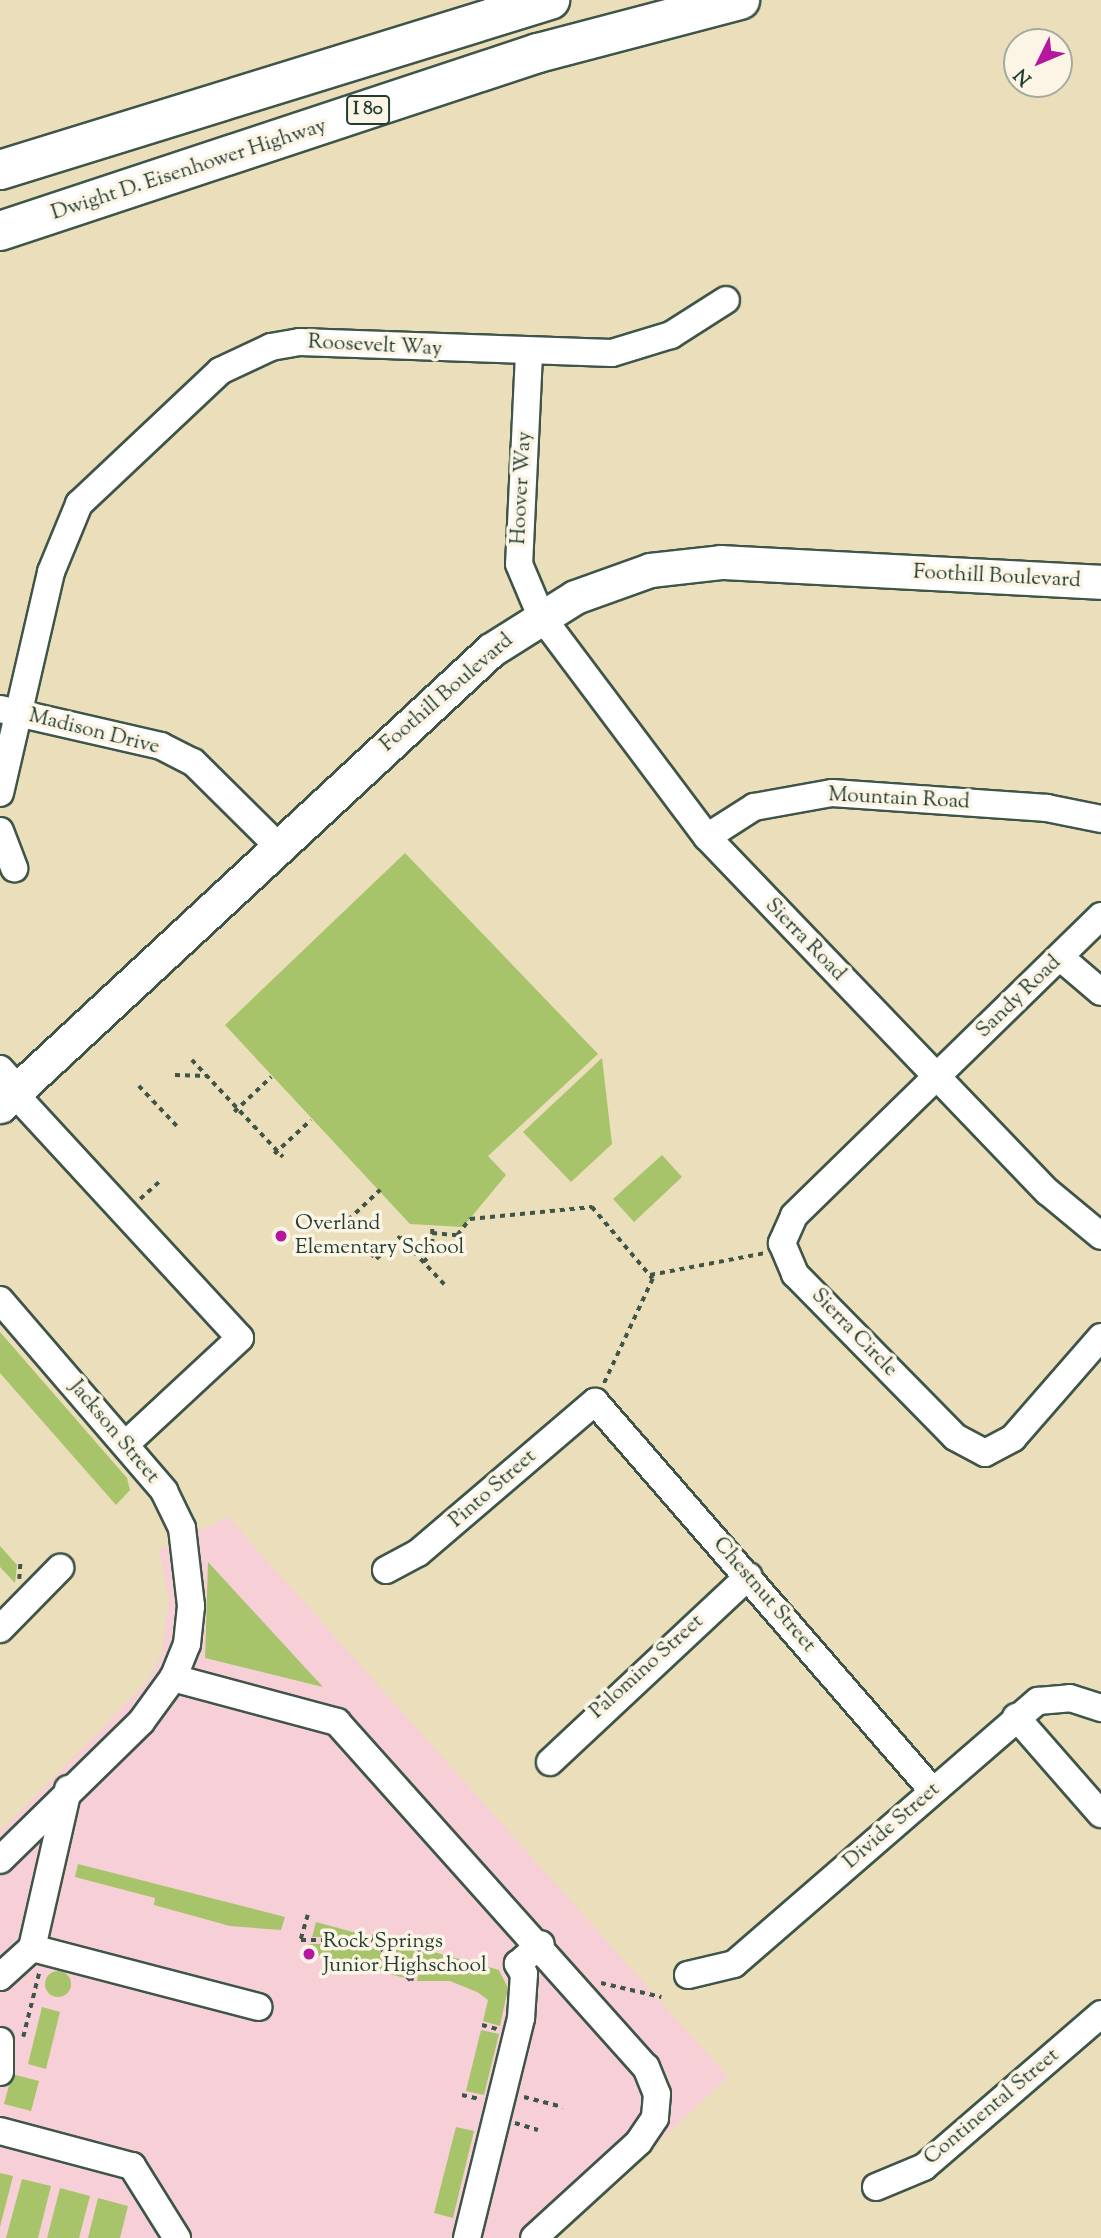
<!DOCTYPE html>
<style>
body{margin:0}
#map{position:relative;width:1101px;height:2238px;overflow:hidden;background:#ebdebb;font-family:"Sorts Mill Goudy",serif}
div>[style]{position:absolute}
.built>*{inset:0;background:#f6cfd7}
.green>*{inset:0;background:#a8c46b}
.round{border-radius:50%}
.path>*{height:3.5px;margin-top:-1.75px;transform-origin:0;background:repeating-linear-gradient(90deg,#3e5548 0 5px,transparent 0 10px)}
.roads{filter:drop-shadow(2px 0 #3e5548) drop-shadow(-2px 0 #3e5548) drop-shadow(0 2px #3e5548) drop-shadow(0 -2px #3e5548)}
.minor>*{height:26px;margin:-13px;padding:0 13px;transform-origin:13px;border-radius:13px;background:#fff}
.major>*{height:33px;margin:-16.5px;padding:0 16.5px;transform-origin:16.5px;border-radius:16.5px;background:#fff}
.highway>*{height:38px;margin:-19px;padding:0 19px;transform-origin:19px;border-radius:19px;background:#fff}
.dots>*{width:19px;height:19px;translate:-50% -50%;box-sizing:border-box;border:4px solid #fcf5e5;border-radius:50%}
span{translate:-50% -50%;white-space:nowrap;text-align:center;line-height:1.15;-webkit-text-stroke:7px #fcf5e5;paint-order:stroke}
.shield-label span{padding:2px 5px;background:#fcf5e5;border:2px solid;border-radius:5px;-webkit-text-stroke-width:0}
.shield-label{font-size:19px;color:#1f3d34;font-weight:700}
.street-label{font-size:21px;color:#1f3d34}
.poi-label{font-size:21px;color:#1f3d34}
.left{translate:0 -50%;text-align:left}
.north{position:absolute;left:1003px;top:28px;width:70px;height:70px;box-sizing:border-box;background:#fcf5e5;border:2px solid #a4ab9e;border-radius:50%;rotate:227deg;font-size:19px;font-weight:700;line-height:28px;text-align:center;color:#1f3d34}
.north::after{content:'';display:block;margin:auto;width:24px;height:32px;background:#b5179e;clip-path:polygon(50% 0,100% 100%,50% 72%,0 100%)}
</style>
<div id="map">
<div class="built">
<i style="clip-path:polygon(228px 1517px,728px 2077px,557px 2238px,0 2238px,0 1832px,147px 1682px,161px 1656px,169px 1599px,159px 1550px)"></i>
</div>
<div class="green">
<i style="clip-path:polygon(405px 853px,598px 1054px,488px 1156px,506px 1175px,463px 1227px,410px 1224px,225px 1025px)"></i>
<i style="clip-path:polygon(602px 1058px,612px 1144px,571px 1182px,523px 1132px)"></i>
<i style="clip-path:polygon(662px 1155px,682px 1177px,634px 1222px,613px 1199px)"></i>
<i style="clip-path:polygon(0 1332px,127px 1478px,130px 1490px,116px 1505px,0 1373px)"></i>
<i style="clip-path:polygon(0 1546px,17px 1565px,15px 1583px,0 1567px)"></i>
<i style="clip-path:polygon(208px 1562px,323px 1687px,205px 1658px)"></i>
<i style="clip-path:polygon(78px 1864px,285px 1917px,281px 1930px,230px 1926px,154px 1905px,155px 1898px,75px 1877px)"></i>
<i style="clip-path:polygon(316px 1922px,364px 1935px,363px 1937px,312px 1937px)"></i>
<i style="clip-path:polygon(376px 1937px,415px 1947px,409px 1973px,375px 1939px)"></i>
<i style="clip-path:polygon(308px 1944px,373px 1944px,405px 1978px,306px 1952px)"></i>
<i style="clip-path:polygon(423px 1949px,499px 1970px,508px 1988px,500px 2026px,483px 2021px,488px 2000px,477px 1992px,450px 1981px,417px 1981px)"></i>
<i class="round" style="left:45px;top:1971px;width:26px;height:26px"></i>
<i style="clip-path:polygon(42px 2007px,60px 2012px,46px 2069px,28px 2064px)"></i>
<i style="clip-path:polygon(481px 2030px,499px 2034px,484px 2095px,466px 2091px)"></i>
<i style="clip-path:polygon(12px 2074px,39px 2081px,31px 2111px,4px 2104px)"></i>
<i style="clip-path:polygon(456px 2127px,474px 2131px,453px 2218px,434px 2213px)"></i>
<i style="clip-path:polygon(0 2173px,13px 2176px,0 2227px)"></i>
<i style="clip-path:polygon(22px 2179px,51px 2186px,38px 2238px,6px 2238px)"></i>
<i style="clip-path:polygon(60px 2188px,90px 2196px,79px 2238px,47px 2238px)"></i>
<i style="clip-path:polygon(98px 2198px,128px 2206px,120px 2238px,88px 2238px)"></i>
</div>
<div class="path">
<i style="left:192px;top:1060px;width:133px;rotate:46.8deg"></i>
<i style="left:175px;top:1075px;width:32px;rotate:2deg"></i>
<i style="left:139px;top:1086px;width:55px;rotate:46.5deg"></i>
<i style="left:234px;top:1112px;width:51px;rotate:-43.4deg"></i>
<i style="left:274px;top:1154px;width:50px;rotate:-42.6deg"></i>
<i style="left:140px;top:1199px;width:27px;rotate:-42deg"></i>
<i style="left:348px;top:1220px;width:44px;rotate:-43.2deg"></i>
<i style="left:432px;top:1233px;width:25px;rotate:5deg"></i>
<i style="left:457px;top:1235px;width:21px;rotate:-51deg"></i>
<i style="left:470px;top:1219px;width:123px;rotate:-5.6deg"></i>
<i style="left:592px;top:1207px;width:94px;rotate:49.7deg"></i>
<i style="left:653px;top:1279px;width:116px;rotate:115deg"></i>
<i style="left:364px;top:1246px;width:18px;rotate:47deg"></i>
<i style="left:376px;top:1259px;width:33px;rotate:-43deg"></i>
<i style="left:400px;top:1237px;width:67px;rotate:46.8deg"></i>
<i style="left:423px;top:1262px;width:12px;rotate:-42deg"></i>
<i style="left:432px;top:1254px;width:29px;rotate:-90deg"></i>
<i style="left:650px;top:1275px;width:117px;rotate:-10.8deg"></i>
<i style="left:19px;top:1579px;width:16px;rotate:-86deg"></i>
<i style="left:308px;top:1915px;width:26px;rotate:106deg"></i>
<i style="left:301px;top:1940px;width:72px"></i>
<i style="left:373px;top:1940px;width:56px;rotate:47.2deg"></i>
<i style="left:373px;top:1940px;width:8px;rotate:-76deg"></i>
<i style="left:411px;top:1981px;width:38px;rotate:-76deg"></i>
<i style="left:601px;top:1983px;width:62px;rotate:13.1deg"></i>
<i style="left:482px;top:2025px;width:16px;rotate:15deg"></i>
<i style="left:23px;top:2037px;width:66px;rotate:-76deg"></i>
<i style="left:462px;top:2095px;width:18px;rotate:13deg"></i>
<i style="left:524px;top:2097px;width:40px;rotate:14.4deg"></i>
<i style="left:515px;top:2123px;width:24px;rotate:17deg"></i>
</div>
<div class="roads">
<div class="minor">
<i style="left:529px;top:354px;width:210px;rotate:92.7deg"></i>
<i style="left:519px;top:564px;width:56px;rotate:67.1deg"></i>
<i style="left:541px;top:616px;width:276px;rotate:53.1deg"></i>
<i style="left:707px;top:837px;width:492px;rotate:46.2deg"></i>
<i style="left:1048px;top:1192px;width:69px;rotate:39.7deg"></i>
<i style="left:0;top:709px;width:165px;rotate:12.9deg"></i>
<i style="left:161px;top:746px;width:36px;rotate:27deg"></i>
<i style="left:193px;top:762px;width:120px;rotate:44.7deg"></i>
<i style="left:0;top:793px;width:227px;rotate:-77deg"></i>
<i style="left:51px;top:572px;width:74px;rotate:-67.6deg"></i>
<i style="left:79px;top:504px;width:194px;rotate:-43.3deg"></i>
<i style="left:220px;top:371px;width:56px;rotate:-25.2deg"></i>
<i style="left:271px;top:347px;width:29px;rotate:-10deg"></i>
<i style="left:300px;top:342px;width:312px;rotate:2deg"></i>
<i style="left:612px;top:353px;width:62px;rotate:-17deg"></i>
<i style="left:671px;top:335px;width:65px;rotate:-32.5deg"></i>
<i style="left:0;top:831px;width:40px;rotate:69deg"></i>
<i style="left:707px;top:837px;width:56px;rotate:-32.6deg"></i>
<i style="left:754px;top:807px;width:79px;rotate:-10.2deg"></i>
<i style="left:832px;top:793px;width:216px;rotate:4deg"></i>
<i style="left:1047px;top:808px;width:55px;rotate:11.5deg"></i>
<i style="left:1101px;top:916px;width:429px;rotate:135.7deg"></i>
<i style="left:794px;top:1216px;width:30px;rotate:114deg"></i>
<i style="left:782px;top:1243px;width:34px;rotate:67deg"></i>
<i style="left:795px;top:1274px;width:228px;rotate:45.5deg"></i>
<i style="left:955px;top:1437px;width:34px;rotate:28deg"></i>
<i style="left:985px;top:1453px;width:32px;rotate:-28deg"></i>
<i style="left:1013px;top:1438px;width:134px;rotate:-48.9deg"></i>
<i style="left:1060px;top:957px;width:54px;rotate:40.5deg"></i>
<i style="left:0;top:1069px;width:27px;rotate:48deg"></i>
<i style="left:14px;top:1093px;width:333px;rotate:47.3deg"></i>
<i style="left:240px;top:1338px;width:154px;rotate:137.1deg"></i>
<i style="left:0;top:1300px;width:252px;rotate:49.3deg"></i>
<i style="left:164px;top:1491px;width:41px;rotate:64.1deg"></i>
<i style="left:182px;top:1528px;width:79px;rotate:83.4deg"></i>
<i style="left:191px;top:1606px;width:38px;rotate:96deg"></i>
<i style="left:187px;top:1644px;width:37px;rotate:112deg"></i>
<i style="left:173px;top:1678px;width:54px;rotate:126deg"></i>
<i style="left:141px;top:1722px;width:197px;rotate:135.6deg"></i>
<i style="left:386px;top:1570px;width:36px;rotate:-28deg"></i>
<i style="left:418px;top:1553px;width:233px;rotate:-40.5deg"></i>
<i style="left:595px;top:1402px;width:514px;rotate:49.02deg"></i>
<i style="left:0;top:1629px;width:86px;rotate:-45.5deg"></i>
<i style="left:173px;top:1678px;width:170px;rotate:15deg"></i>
<i style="left:337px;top:1722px;width:463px;rotate:48.2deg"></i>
<i style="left:646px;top:2067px;width:29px;rotate:68deg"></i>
<i style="left:657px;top:2094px;width:24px;rotate:95deg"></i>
<i style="left:655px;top:2118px;width:29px;rotate:124deg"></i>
<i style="left:639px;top:2142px;width:142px;rotate:137.6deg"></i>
<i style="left:1016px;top:1717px;width:129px;rotate:48.8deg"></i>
<i style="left:550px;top:1762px;width:272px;rotate:-43.1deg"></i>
<i style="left:32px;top:1948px;width:234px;rotate:14.6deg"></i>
<i style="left:688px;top:1975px;width:47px;rotate:-13.4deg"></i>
<i style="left:734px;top:1964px;width:402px;rotate:-40.9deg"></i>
<i style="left:1038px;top:1701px;width:32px;rotate:-5deg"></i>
<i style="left:1070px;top:1698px;width:33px;rotate:18deg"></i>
<i style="left:0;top:1977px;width:43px;rotate:-42.2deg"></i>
<i style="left:32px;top:1948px;width:163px;rotate:-77.2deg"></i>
<i style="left:0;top:2041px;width:31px;rotate:90deg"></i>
<i style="left:0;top:2131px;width:137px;rotate:14.9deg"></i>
<i style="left:132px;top:2166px;width:85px;rotate:58deg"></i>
<i style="left:876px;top:2187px;width:52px;rotate:-22.6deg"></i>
<i style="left:924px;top:2167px;width:234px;rotate:-40.8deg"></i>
<i style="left:467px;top:2238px;width:227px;rotate:-76.2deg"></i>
<i style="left:521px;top:2018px;width:44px;rotate:-86.1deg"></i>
<i style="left:524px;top:1974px;width:12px;rotate:-121deg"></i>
<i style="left:518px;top:1964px;width:30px;rotate:-41deg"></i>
</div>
<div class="major">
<i style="left:0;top:1106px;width:670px;rotate:-42.88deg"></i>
<i style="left:491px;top:650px;width:99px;rotate:-32.2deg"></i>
<i style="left:575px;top:597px;width:80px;rotate:-19.8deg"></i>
<i style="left:650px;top:570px;width:71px;rotate:-6.4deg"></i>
<i style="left:721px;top:562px;width:381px;rotate:3deg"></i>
</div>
<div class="highway">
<i style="left:0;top:170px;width:576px;rotate:-17.18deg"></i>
<i style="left:0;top:231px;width:567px;rotate:-18.31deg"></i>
<i style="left:538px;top:53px;width:209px;rotate:-14.7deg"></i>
</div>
</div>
<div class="dots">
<i style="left:281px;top:1236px;background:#b5179e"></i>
<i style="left:309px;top:1954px;background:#b5179e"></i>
</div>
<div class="shield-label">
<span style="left:368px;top:110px">I 80</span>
</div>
<div class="street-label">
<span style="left:189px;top:170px;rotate:-18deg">Dwight D. Eisenhower Highway</span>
<span style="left:375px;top:346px;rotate:3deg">Roosevelt Way</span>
<span style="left:522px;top:488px;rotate:-87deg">Hoover Way</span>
<span style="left:997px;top:577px;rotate:3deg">Foothill Boulevard</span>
<span style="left:447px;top:693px;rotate:-41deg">Foothill Boulevard</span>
<span style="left:94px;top:732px;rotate:14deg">Madison Drive</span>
<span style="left:899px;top:799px;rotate:3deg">Mountain Road</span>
<span style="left:805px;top:940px;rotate:46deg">Sierra Road</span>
<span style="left:1019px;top:997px;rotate:-44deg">Sandy Road</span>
<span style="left:854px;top:1333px;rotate:46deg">Sierra Circle</span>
<span style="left:114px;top:1432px;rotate:50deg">Jackson Street</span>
<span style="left:493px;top:1489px;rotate:-41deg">Pinto Street</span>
<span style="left:764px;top:1595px;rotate:49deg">Chestnut Street</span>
<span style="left:647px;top:1667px;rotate:-42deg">Palomino Street</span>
<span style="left:892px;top:1826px;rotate:-41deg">Divide Street</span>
<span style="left:992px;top:2107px;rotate:-40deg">Continental Street</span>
</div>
<div class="poi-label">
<span class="left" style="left:295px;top:1236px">Overland<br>Elementary School</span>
<span class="left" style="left:323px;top:1954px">Rock Springs<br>Junior Highschool</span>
</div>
<div class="north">N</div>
</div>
